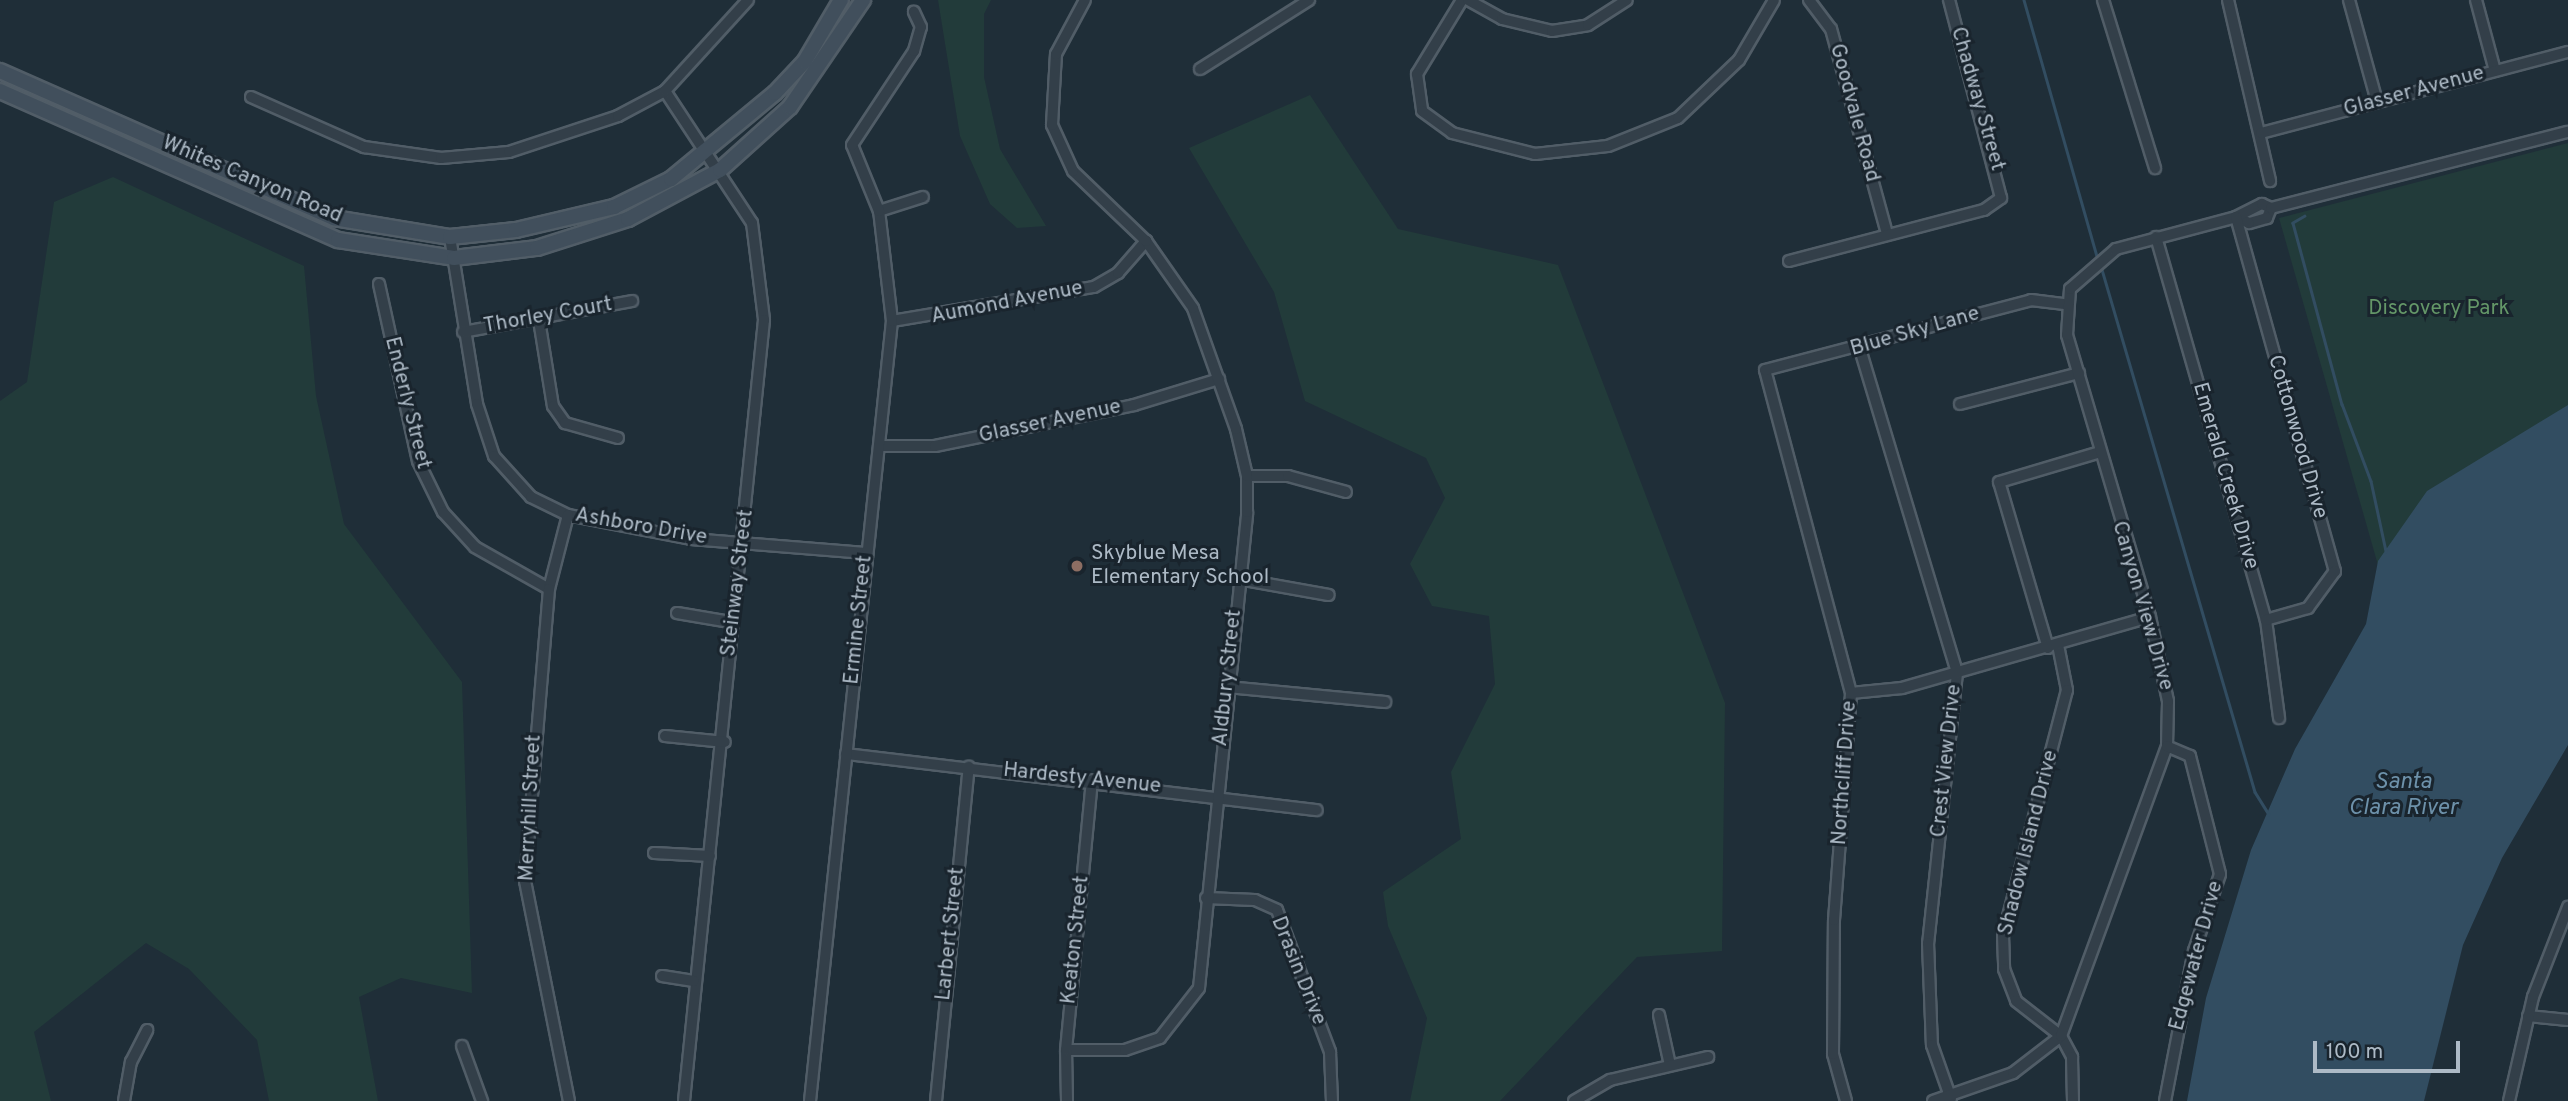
<!DOCTYPE html>
<style>
body{margin:0}
#map{position:relative;width:2568px;height:1101px;overflow:hidden;background:#1f2e38;font-family:Overpass,sans-serif}
div>[style]{position:absolute}
.green>*{inset:0;background:#223b3a}
.water>*{inset:0;background:#324d61}
.stream>*{height:2.5px;margin:-1.25px;padding:0 1.25px;transform-origin:1.25px;border-radius:1.25px;background:#324d61}
.roads{filter:drop-shadow(2px 0 #515d67) drop-shadow(-2px 0 #515d67) drop-shadow(0 2px #515d67) drop-shadow(0 -2px #515d67)}
.minor>*{height:10px;margin:-5px;padding:0 5px;transform-origin:5px;border-radius:5px;background:#333f49}
.secondary>*{height:14px;margin:-7px;padding:0 7px;transform-origin:7px;border-radius:7px;background:#414f5c}
.dots>*{width:19px;height:19px;translate:-50% -50%;box-sizing:border-box;border:4px solid #19242d;border-radius:50%}
span{translate:-50% -50%;white-space:nowrap;text-align:center;line-height:1.15;-webkit-text-stroke:6px #19242d;paint-order:stroke}
.street-label{font-size:21px;color:#adbac6}
.park-label{font-size:21px;color:#649768}
.poi-label{font-size:21px;color:#adbac6}
.left{translate:0 -50%;text-align:left}
.water-label{font-size:23px;color:#6d91aa;font-style:italic}
.scale{position:absolute;left:2313px;top:1041px;width:147px;height:32px;box-sizing:border-box;border:4px solid #adbac6;border-top:0;padding-left:9px;font-size:21px;line-height:24px;white-space:nowrap;color:#adbac6;-webkit-text-stroke:5px #19242d;paint-order:stroke}
</style>
<div id="map">
<div class="green">
<i style="clip-path:polygon(938px 0,991px 0,984px 14px,984px 77px,1000px 149px,1046px 226px,1017px 228px,990px 204px,960px 136px)"></i>
<i style="clip-path:polygon(1310px 95px,1398px 229px,1558px 265px,1725px 703px,1722px 951px,1637px 957px,1500px 1101px,1410px 1101px,1427px 1018px,1388px 926px,1383px 892px,1461px 839px,1451px 772px,1495px 684px,1489px 616px,1432px 606px,1410px 564px,1445px 498px,1426px 458px,1305px 401px,1274px 292px,1189px 148px)"></i>
<i style="clip-path:polygon(2568px 143px,2568px 727px,2435px 765px,2279px 218px)"></i>
<i style="clip-path:polygon(113px 177px,304px 266px,316px 396px,344px 524px,462px 682px,472px 993px,401px 978px,359px 997px,378px 1101px,269px 1101px,257px 1040px,189px 969px,146px 943px,34px 1032px,51px 1101px,0 1101px,0 401px,27px 382px,54px 202px)"></i>
</div>
<div class="water">
<i style="clip-path:polygon(2568px 405px,2568px 745px,2502px 858px,2463px 945px,2424px 1101px,2187px 1101px,2206px 998px,2251px 850px,2295px 749px,2366px 624px,2378px 561px,2427px 491px)"></i>
</div>
<div class="stream">
<i style="left:2024px;top:0;width:270px;rotate:74.1deg"></i>
<i style="left:2305px;top:216px;width:14px;rotate:150deg"></i>
<i style="left:2293px;top:223px;width:188px;rotate:74.9deg"></i>
<i style="left:2342px;top:404px;width:82px;rotate:69.4deg"></i>
<i style="left:2371px;top:481px;width:72px;rotate:77.9deg"></i>
<i style="left:2101px;top:266px;width:548px;rotate:73.68deg"></i>
<i style="left:2255px;top:792px;width:26px;rotate:58deg"></i>
</div>
<div class="roads">
<div class="minor">
<i style="left:1462px;top:0;width:87px;rotate:121.3deg"></i>
<i style="left:1417px;top:74px;width:37px;rotate:82deg"></i>
<i style="left:1422px;top:111px;width:37px;rotate:36deg"></i>
<i style="left:1452px;top:133px;width:86px;rotate:14.2deg"></i>
<i style="left:1535px;top:154px;width:73px;rotate:-6.3deg"></i>
<i style="left:1608px;top:146px;width:75px;rotate:-21.8deg"></i>
<i style="left:1678px;top:118px;width:84px;rotate:-43.6deg"></i>
<i style="left:1739px;top:60px;width:69px;rotate:-59.7deg"></i>
<i style="left:1468px;top:0;width:39px;rotate:29deg"></i>
<i style="left:1502px;top:19px;width:51px;rotate:13.5deg"></i>
<i style="left:1552px;top:31px;width:36px;rotate:-9deg"></i>
<i style="left:1588px;top:25px;width:46px;rotate:-32.7deg"></i>
<i style="left:1809px;top:0;width:36px;rotate:53deg"></i>
<i style="left:1831px;top:29px;width:213px;rotate:74.7deg"></i>
<i style="left:2103px;top:0;width:176px;rotate:72.8deg"></i>
<i style="left:2228px;top:0;width:186px;rotate:76.9deg"></i>
<i style="left:2349px;top:0;width:106px;rotate:74.6deg"></i>
<i style="left:2476px;top:0;width:73px;rotate:75deg"></i>
<i style="left:1200px;top:69px;width:129px;rotate:-32.3deg"></i>
<i style="left:665px;top:91px;width:158px;rotate:56.6deg"></i>
<i style="left:752px;top:223px;width:98px;rotate:82.9deg"></i>
<i style="left:764px;top:320px;width:785px;rotate:95.85deg"></i>
<i style="left:251px;top:97px;width:124px;rotate:23.9deg"></i>
<i style="left:364px;top:147px;width:78px;rotate:8.1deg"></i>
<i style="left:441px;top:158px;width:68px;rotate:-5deg"></i>
<i style="left:509px;top:152px;width:115px;rotate:-18.3deg"></i>
<i style="left:618px;top:116px;width:53px;rotate:-28deg"></i>
<i style="left:665px;top:91px;width:123px;rotate:-47.6deg"></i>
<i style="left:2261px;top:133px;width:318px;rotate:-14.8deg"></i>
<i style="left:2271px;top:208px;width:11px;rotate:112deg"></i>
<i style="left:2267px;top:218px;width:19px;rotate:164deg"></i>
<i style="left:2249px;top:223px;width:14px;rotate:-155deg"></i>
<i style="left:2236px;top:217px;width:29px;rotate:-27deg"></i>
<i style="left:2262px;top:204px;width:10px;rotate:24deg"></i>
<i style="left:2271px;top:208px;width:307px;rotate:-14.4deg"></i>
<i style="left:879px;top:211px;width:46px;rotate:-17.7deg"></i>
<i style="left:450px;top:237px;width:169px;rotate:80.8deg"></i>
<i style="left:477px;top:404px;width:55px;rotate:71.9deg"></i>
<i style="left:494px;top:456px;width:55px;rotate:47.9deg"></i>
<i style="left:531px;top:497px;width:41px;rotate:25.9deg"></i>
<i style="left:568px;top:515px;width:125px;rotate:11deg"></i>
<i style="left:691px;top:539px;width:175px;rotate:4.6deg"></i>
<i style="left:2156px;top:237px;width:398px;rotate:74deg"></i>
<i style="left:2266px;top:620px;width:99px;rotate:82.4deg"></i>
<i style="left:1789px;top:261px;width:202px;rotate:-14.7deg"></i>
<i style="left:1984px;top:210px;width:21px;rotate:-35deg"></i>
<i style="left:2001px;top:198px;width:205px;rotate:-104.7deg"></i>
<i style="left:379px;top:284px;width:181px;rotate:77.6deg"></i>
<i style="left:418px;top:461px;width:57px;rotate:63.9deg"></i>
<i style="left:443px;top:512px;width:47px;rotate:47.6deg"></i>
<i style="left:475px;top:547px;width:85px;rotate:29.6deg"></i>
<i style="left:539px;top:320px;width:87px;rotate:80.8deg"></i>
<i style="left:553px;top:406px;width:21px;rotate:55deg"></i>
<i style="left:565px;top:423px;width:55px;rotate:15.8deg"></i>
<i style="left:892px;top:321px;width:205px;rotate:-9.6deg"></i>
<i style="left:1094px;top:287px;width:28px;rotate:-30deg"></i>
<i style="left:1118px;top:273px;width:43px;rotate:-48.8deg"></i>
<i style="left:463px;top:332px;width:172px;rotate:-10.4deg"></i>
<i style="left:1860px;top:349px;width:338px;rotate:73.3deg"></i>
<i style="left:1957px;top:673px;width:272px;rotate:96.1deg"></i>
<i style="left:1928px;top:943px;width:102px;rotate:87.8deg"></i>
<i style="left:1932px;top:1045px;width:57px;rotate:70.6deg"></i>
<i style="left:1960px;top:404px;width:123px;rotate:-14.6deg"></i>
<i style="left:879px;top:446px;width:56px"></i>
<i style="left:935px;top:446px;width:203px;rotate:-11.6deg"></i>
<i style="left:1134px;top:405px;width:89px;rotate:-17deg"></i>
<i style="left:1247px;top:476px;width:41px"></i>
<i style="left:1288px;top:476px;width:60px;rotate:15.4deg"></i>
<i style="left:568px;top:515px;width:76px;rotate:104.4deg"></i>
<i style="left:549px;top:589px;width:293px;rotate:94.7deg"></i>
<i style="left:525px;top:881px;width:224px;rotate:78.7deg"></i>
<i style="left:1239px;top:579px;width:91px;rotate:10.1deg"></i>
<i style="left:677px;top:613px;width:54px;rotate:9.6deg"></i>
<i style="left:2058px;top:645px;width:46px;rotate:78.7deg"></i>
<i style="left:2067px;top:690px;width:253px;rotate:104.6deg"></i>
<i style="left:2003px;top:935px;width:34px;rotate:88deg"></i>
<i style="left:2004px;top:969px;width:34px;rotate:69deg"></i>
<i style="left:2016px;top:1001px;width:57px;rotate:37.9deg"></i>
<i style="left:2061px;top:1036px;width:24px;rotate:62deg"></i>
<i style="left:2072px;top:1057px;width:44px;rotate:88.7deg"></i>
<i style="left:2048px;top:648px;width:173px;rotate:-106.4deg"></i>
<i style="left:1999px;top:482px;width:102px;rotate:-16.5deg"></i>
<i style="left:1227px;top:687px;width:159px;rotate:5.4deg"></i>
<i style="left:1851px;top:693px;width:51px;rotate:-5.6deg"></i>
<i style="left:1902px;top:688px;width:258px;rotate:-16deg"></i>
<i style="left:665px;top:736px;width:60px;rotate:5.7deg"></i>
<i style="left:846px;top:754px;width:474px;rotate:6.8deg"></i>
<i style="left:654px;top:853px;width:56px;rotate:3.1deg"></i>
<i style="left:1206px;top:898px;width:49px;rotate:2.3deg"></i>
<i style="left:1255px;top:900px;width:24px;rotate:24deg"></i>
<i style="left:1277px;top:910px;width:152px;rotate:69.5deg"></i>
<i style="left:1330px;top:1052px;width:49px;rotate:87.7deg"></i>
<i style="left:662px;top:976px;width:32px;rotate:9deg"></i>
<i style="left:1659px;top:1015px;width:51px;rotate:77.6deg"></i>
<i style="left:2528px;top:1016px;width:40px;rotate:5.7deg"></i>
<i style="left:462px;top:1046px;width:59px;rotate:70deg"></i>
<i style="left:1066px;top:1050px;width:59px"></i>
<i style="left:1125px;top:1050px;width:37px;rotate:-19deg"></i>
<i style="left:1160px;top:1038px;width:63px;rotate:-52deg"></i>
<i style="left:1199px;top:988px;width:478px;rotate:-84.2deg"></i>
<i style="left:1247px;top:512px;width:36px;rotate:-90deg"></i>
<i style="left:1247px;top:476px;width:48px;rotate:-103.2deg"></i>
<i style="left:1236px;top:429px;width:128px;rotate:-109.6deg"></i>
<i style="left:1193px;top:308px;width:82px;rotate:-125deg"></i>
<i style="left:1146px;top:241px;width:101px;rotate:-136.2deg"></i>
<i style="left:1073px;top:171px;width:51px;rotate:-114.5deg"></i>
<i style="left:1052px;top:125px;width:71px;rotate:-86.8deg"></i>
<i style="left:1056px;top:54px;width:61px;rotate:-61.8deg"></i>
<i style="left:124px;top:1101px;width:40px;rotate:-80deg"></i>
<i style="left:131px;top:1062px;width:36px;rotate:-63deg"></i>
<i style="left:810px;top:1101px;width:784px;rotate:-84deg"></i>
<i style="left:892px;top:321px;width:111px;rotate:-96.7deg"></i>
<i style="left:879px;top:211px;width:71px;rotate:-112.2deg"></i>
<i style="left:852px;top:145px;width:113px;rotate:-56.6deg"></i>
<i style="left:914px;top:51px;width:25px;rotate:-74deg"></i>
<i style="left:921px;top:27px;width:17px;rotate:-115deg"></i>
<i style="left:936px;top:1101px;width:336px;rotate:-84.4deg"></i>
<i style="left:1067px;top:1101px;width:51px;rotate:-91.1deg"></i>
<i style="left:1066px;top:1050px;width:271px;rotate:-84.5deg"></i>
<i style="left:1574px;top:1101px;width:42px;rotate:-30.3deg"></i>
<i style="left:1610px;top:1080px;width:101px;rotate:-13.2deg"></i>
<i style="left:1846px;top:1101px;width:49px;rotate:-105.5deg"></i>
<i style="left:1833px;top:1054px;width:134px;rotate:-89.6deg"></i>
<i style="left:1834px;top:920px;width:228px;rotate:-85.7deg"></i>
<i style="left:1851px;top:693px;width:334px;rotate:-104.9deg"></i>
<i style="left:1765px;top:370px;width:275px;rotate:-14.7deg"></i>
<i style="left:2031px;top:300px;width:34px;rotate:7deg"></i>
<i style="left:1933px;top:1101px;width:85px;rotate:-19.3deg"></i>
<i style="left:2013px;top:1073px;width:61px;rotate:-37.6deg"></i>
<i style="left:2061px;top:1036px;width:309px;rotate:-69.9deg"></i>
<i style="left:2167px;top:746px;width:45px;rotate:-88.7deg"></i>
<i style="left:2168px;top:701px;width:86px;rotate:-102.1deg"></i>
<i style="left:2150px;top:617px;width:294px;rotate:-106.4deg"></i>
<i style="left:2067px;top:335px;width:46px;rotate:-86.3deg"></i>
<i style="left:2070px;top:289px;width:61px;rotate:-41deg"></i>
<i style="left:2116px;top:249px;width:124px;rotate:-14.9deg"></i>
<i style="left:2236px;top:217px;width:368px;rotate:74.4deg"></i>
<i style="left:2335px;top:571px;width:46px;rotate:126.1deg"></i>
<i style="left:2308px;top:608px;width:44px;rotate:164.1deg"></i>
<i style="left:2165px;top:1101px;width:153px;rotate:-79.1deg"></i>
<i style="left:2194px;top:951px;width:81px;rotate:-71.3deg"></i>
<i style="left:2220px;top:874px;width:122px;rotate:-104.3deg"></i>
<i style="left:2190px;top:756px;width:25px;rotate:-157deg"></i>
<i style="left:2509px;top:1101px;width:107px;rotate:-77deg"></i>
<i style="left:2533px;top:997px;width:97px;rotate:-68.7deg"></i>
</div>
<div class="secondary">
<i style="left:0;top:71px;width:365px;rotate:23.8deg"></i>
<i style="left:334px;top:218px;width:118px;rotate:9.3deg"></i>
<i style="left:450px;top:237px;width:66px;rotate:-6.1deg"></i>
<i style="left:516px;top:230px;width:101px;rotate:-13.2deg"></i>
<i style="left:614px;top:207px;width:64px;rotate:-26.2deg"></i>
<i style="left:671px;top:179px;width:135px;rotate:-39.6deg"></i>
<i style="left:775px;top:93px;width:44px;rotate:-46.8deg"></i>
<i style="left:805px;top:61px;width:71px;rotate:-59.5deg"></i>
<i style="left:0;top:91px;width:369px;rotate:23.8deg"></i>
<i style="left:338px;top:240px;width:117px;rotate:8.8deg"></i>
<i style="left:454px;top:258px;width:84px;rotate:-6.9deg"></i>
<i style="left:537px;top:248px;width:96px;rotate:-17.7deg"></i>
<i style="left:628px;top:219px;width:104px;rotate:-28deg"></i>
<i style="left:720px;top:170px;width:94px;rotate:-42deg"></i>
<i style="left:790px;top:107px;width:130px;rotate:-55.7deg"></i>
</div>
</div>
<div class="dots">
<i style="left:1077px;top:566px;background:#8d6e63"></i>
</div>
<div class="street-label">
<span style="left:2414px;top:92px;rotate:-15deg">Glasser Avenue</span>
<span style="left:1977px;top:99px;rotate:74deg">Chadway Street</span>
<span style="left:1854px;top:113px;rotate:75deg">Goodvale Road</span>
<span style="left:252px;top:180px;rotate:23deg">Whites Canyon Road</span>
<span style="left:1007px;top:303px;rotate:-11deg">Aumond Avenue</span>
<span style="left:548px;top:316px;rotate:-10deg">Thorley Court</span>
<span style="left:1915px;top:332px;rotate:-16deg">Blue Sky Lane</span>
<span style="left:407px;top:403px;rotate:76deg">Enderly Street</span>
<span style="left:1050px;top:422px;rotate:-12deg">Glasser Avenue</span>
<span style="left:2297px;top:437px;rotate:74deg">Cottonwood Drive</span>
<span style="left:2225px;top:476px;rotate:74deg">Emerald Creek Drive</span>
<span style="left:641px;top:527px;rotate:10deg">Ashboro Drive</span>
<span style="left:738px;top:583px;rotate:-83deg">Steinway Street</span>
<span style="left:2142px;top:606px;rotate:74deg">Canyon View Drive</span>
<span style="left:859px;top:620px;rotate:-84deg">Ermine Street</span>
<span style="left:1228px;top:678px;rotate:-84deg">Aldbury Street</span>
<span style="left:1947px;top:761px;rotate:-84deg">Crest View Drive</span>
<span style="left:1845px;top:773px;rotate:-86deg">Northcliff Drive</span>
<span style="left:1082px;top:779px;rotate:6deg">Hardesty Avenue</span>
<span style="left:531px;top:808px;rotate:-87deg">Merryhill Street</span>
<span style="left:2029px;top:843px;rotate:-76deg">Shadow Island Drive</span>
<span style="left:951px;top:934px;rotate:-84deg">Larbert Street</span>
<span style="left:1076px;top:940px;rotate:-84deg">Keaton Street</span>
<span style="left:2197px;top:956px;rotate:-75deg">Edgewater Drive</span>
<span style="left:1298px;top:971px;rotate:68deg">Drasin Drive</span>
</div>
<div class="park-label">
<span style="left:2439px;top:309px">Discovery Park</span>
</div>
<div class="poi-label">
<span class="left" style="left:1091px;top:566px">Skyblue Mesa<br>Elementary School</span>
</div>
<div class="water-label">
<span style="left:2403px;top:796px">Santa<br>Clara River</span>
</div>
<div class="scale">100 m</div>
</div>
